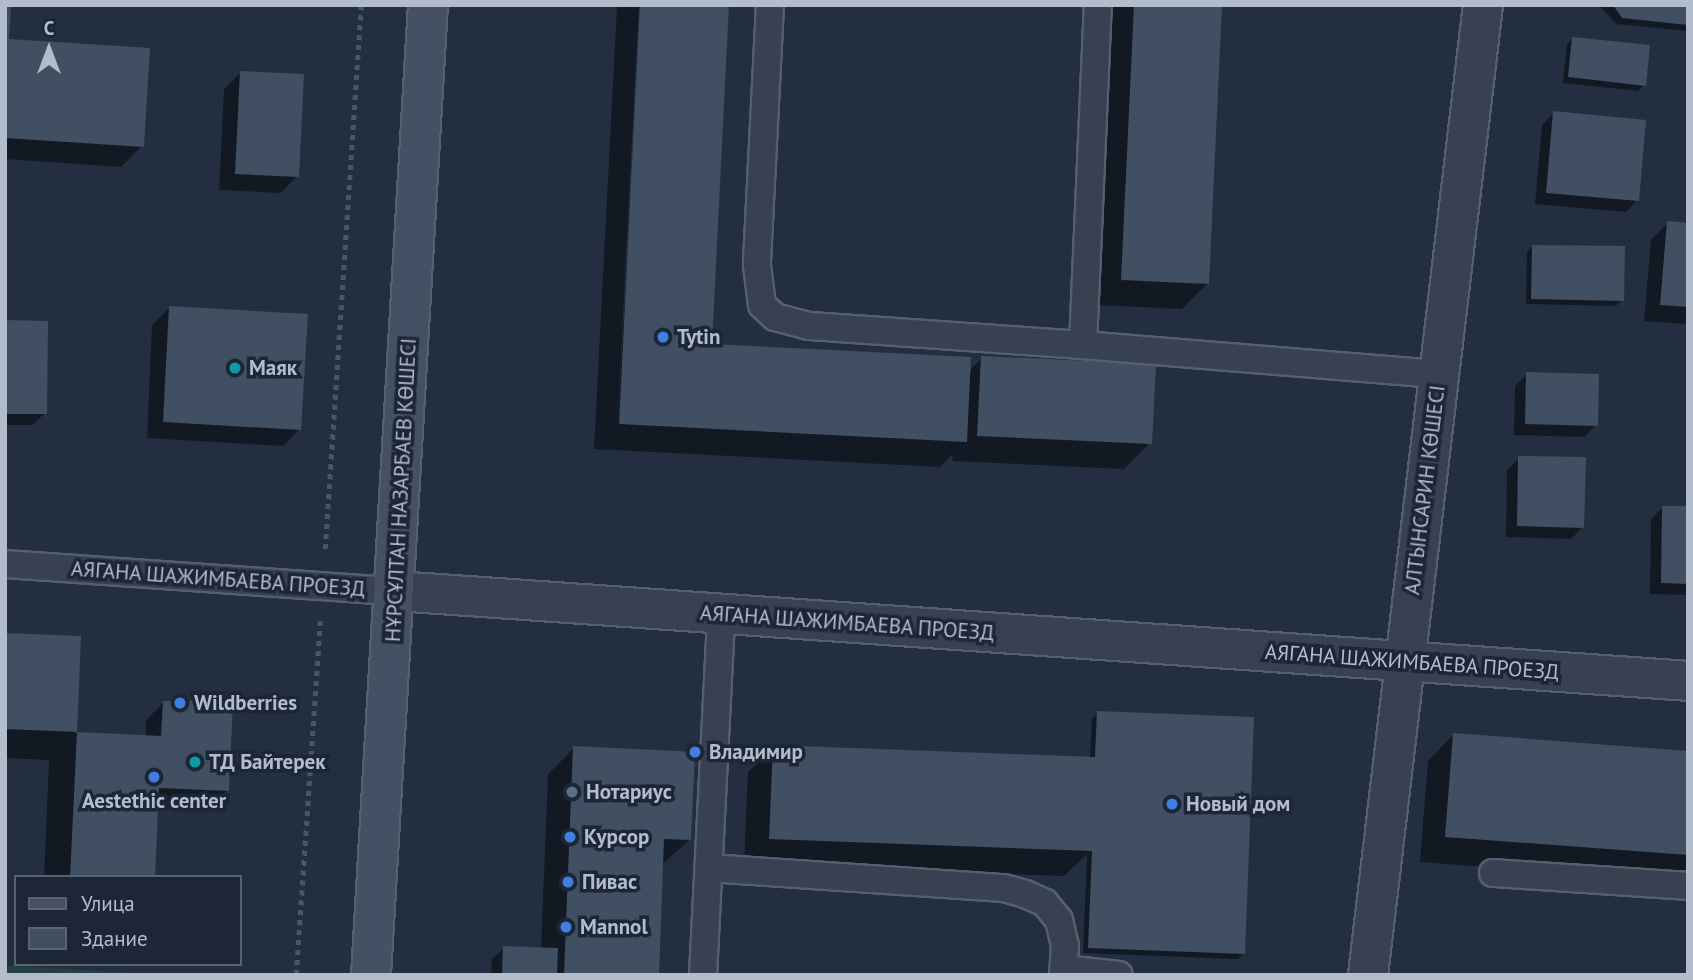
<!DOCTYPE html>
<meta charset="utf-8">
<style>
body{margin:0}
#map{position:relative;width:1693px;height:980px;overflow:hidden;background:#232f41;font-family:"PT Sans",sans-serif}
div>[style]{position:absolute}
.green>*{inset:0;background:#253e42}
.shadow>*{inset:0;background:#0007}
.building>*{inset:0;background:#414f63}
.path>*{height:4.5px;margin-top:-2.25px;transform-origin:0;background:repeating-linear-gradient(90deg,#435b5f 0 5px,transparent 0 10px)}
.roads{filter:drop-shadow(2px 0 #555f6e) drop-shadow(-2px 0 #555f6e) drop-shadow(0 2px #555f6e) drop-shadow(0 -2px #555f6e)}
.lane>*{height:26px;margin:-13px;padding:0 13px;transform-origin:13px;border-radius:13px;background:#374151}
.street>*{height:38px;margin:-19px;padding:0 19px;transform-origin:19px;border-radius:19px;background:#374151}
.secondary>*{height:38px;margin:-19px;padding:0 19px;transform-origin:19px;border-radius:19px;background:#455064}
.dots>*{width:19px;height:19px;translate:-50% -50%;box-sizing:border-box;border:4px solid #1c2636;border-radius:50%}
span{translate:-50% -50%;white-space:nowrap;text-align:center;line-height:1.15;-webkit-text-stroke:7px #1c2636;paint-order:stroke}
.poi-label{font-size:21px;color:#b3bccb;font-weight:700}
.left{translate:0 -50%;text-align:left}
.street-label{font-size:21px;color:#b3bccb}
.frame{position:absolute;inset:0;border:7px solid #b3bccb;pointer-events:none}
.legend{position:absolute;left:14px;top:875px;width:228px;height:91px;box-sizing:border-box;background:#1c2636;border:2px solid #586272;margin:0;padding:9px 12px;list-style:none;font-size:21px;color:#b3bccb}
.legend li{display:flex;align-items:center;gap:14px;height:35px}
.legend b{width:35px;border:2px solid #586272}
.north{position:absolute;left:14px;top:14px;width:70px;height:70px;-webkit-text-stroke:5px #1c2636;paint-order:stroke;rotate:0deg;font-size:19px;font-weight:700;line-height:28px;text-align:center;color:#b3bccb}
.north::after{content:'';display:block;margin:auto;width:24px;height:32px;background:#b3bccb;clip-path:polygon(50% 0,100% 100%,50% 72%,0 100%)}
</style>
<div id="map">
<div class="green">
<i style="clip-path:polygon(5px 965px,131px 973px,131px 975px,5px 975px)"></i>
</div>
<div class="shadow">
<i style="clip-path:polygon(5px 5px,7px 41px,142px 146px,121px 167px,5px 159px)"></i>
<i style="clip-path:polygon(617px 5px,639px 5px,617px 433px,642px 5px,710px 345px,969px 371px,982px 358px,1150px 443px,1124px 469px,952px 461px,953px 454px,940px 467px,594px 449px)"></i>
<i style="clip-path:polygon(1110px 5px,1220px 5px,1208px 283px,1182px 309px,1096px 305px)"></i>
<i style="clip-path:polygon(1599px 5px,1688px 5px,1688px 31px,1616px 24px)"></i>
<i style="clip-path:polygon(1573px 39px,1644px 85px,1638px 91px,1563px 83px,1567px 44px)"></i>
<i style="clip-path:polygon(241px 72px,297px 176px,281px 193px,219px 190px,224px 89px)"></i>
<i style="clip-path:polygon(1554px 113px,1637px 200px,1626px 212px,1535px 204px,1542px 125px)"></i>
<i style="clip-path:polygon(1668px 223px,1688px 224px,1688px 324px,1644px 321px,1651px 240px)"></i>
<i style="clip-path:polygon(1532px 246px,1622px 300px,1616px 306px,1526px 304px,1527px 252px)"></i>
<i style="clip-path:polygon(169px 308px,300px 429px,283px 446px,147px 438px,152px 325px)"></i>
<i style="clip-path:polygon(5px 322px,45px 413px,33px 425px,5px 425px)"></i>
<i style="clip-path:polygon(1527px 374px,1596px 425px,1584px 437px,1514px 435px,1515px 386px)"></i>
<i style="clip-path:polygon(1519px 458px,1583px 527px,1571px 539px,1506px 537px,1507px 470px)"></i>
<i style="clip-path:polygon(1663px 507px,1688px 508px,1688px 595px,1650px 594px,1651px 519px)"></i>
<i style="clip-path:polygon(5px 634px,79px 638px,75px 733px,146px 737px,146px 720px,163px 703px,227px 790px,210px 807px,156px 805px,153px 877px,44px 877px,49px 760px,5px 758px)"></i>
<i style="clip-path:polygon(1098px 713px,1243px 954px,1238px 959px,1083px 953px,1087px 854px,1064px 876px,744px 864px,748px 772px,773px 747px,1090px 759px,1092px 719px)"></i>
<i style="clip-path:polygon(1453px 735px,1688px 753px,1688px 882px,1420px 862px,1428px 761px)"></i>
<i style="clip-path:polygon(574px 748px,690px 839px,662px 865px,657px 975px,491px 975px,492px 959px,504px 948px,541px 949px,548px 774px)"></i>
</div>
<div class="building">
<i style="clip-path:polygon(5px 5px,11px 5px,9px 39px,150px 48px,144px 147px,5px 138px)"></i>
<i style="clip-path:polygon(640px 5px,729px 5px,712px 344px,971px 357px,967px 442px,619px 424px)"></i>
<i style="clip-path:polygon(1134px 5px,1222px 5px,1209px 284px,1121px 280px)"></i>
<i style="clip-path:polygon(1613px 5px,1688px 5px,1688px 25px,1622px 18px)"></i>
<i style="clip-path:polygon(1572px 37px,1650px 45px,1646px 86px,1568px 77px)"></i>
<i style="clip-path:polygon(240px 71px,304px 74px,299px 177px,235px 174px)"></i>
<i style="clip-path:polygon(1553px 111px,1646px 120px,1639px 201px,1546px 193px)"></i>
<i style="clip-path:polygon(1667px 221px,1688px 223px,1688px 307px,1660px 305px)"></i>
<i style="clip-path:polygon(1532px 245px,1625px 246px,1624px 301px,1531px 299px)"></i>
<i style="clip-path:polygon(169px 306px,308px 314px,301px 430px,163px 422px)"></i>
<i style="clip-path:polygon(5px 320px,48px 321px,47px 414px,5px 414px)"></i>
<i style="clip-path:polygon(981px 356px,1156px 364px,1152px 444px,977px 436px)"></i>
<i style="clip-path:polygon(1526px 372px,1599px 374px,1598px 426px,1525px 424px)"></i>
<i style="clip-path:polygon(1518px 456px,1586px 457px,1584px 528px,1517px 526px)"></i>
<i style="clip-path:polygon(1662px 506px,1688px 506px,1688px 584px,1661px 583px)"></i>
<i style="clip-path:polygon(5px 633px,81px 636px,77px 732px,5px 729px)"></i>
<i style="clip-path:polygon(163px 701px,233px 701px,229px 791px,159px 788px,155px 877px,70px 877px,77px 732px,161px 736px)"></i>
<i style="clip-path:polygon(1097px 711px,1254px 717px,1245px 954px,1088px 948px,1092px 851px,769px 839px,773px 745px,1095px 757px)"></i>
<i style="clip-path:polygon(1453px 733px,1688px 751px,1688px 855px,1445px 837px)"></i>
<i style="clip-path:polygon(573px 746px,695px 752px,691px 840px,664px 839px,659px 975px,564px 975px)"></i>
<i style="clip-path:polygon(503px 946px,558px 948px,557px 975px,502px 975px)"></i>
</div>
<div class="path">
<i style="left:325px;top:549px;width:545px;rotate:-86.21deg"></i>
<i style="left:296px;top:975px;width:355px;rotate:-86.1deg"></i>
</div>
<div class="roads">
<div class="lane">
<i style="left:770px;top:5px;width:260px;rotate:92.9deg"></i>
<i style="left:757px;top:265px;width:40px;rotate:82.9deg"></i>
<i style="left:762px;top:305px;width:18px;rotate:43deg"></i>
<i style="left:775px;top:317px;width:35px;rotate:15deg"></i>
<i style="left:809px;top:326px;width:275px;rotate:4deg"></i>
<i style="left:1083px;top:345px;width:340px;rotate:-87.5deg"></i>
<i style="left:1083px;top:345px;width:357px;rotate:4.7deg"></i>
<i style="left:5px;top:564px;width:392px;rotate:4deg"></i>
<i style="left:709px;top:868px;width:296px;rotate:3.9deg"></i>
<i style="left:1004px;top:888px;width:22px;rotate:16deg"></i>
<i style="left:1025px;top:894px;width:22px;rotate:24deg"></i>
<i style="left:1045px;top:903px;width:22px;rotate:51deg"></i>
<i style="left:1059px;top:920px;width:27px;rotate:77deg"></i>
<i style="left:1065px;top:946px;width:29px;rotate:94deg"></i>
<i style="left:1493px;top:873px;width:195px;rotate:3.8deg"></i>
<i style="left:1064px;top:969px;width:55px;rotate:6.2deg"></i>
<i style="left:703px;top:975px;width:361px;rotate:-87.1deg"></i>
</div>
<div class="street">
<i style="left:396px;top:591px;width:1295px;rotate:3.98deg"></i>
<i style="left:1368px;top:975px;width:977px;rotate:-83.24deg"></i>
</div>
<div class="secondary">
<i style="left:371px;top:975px;width:972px;rotate:-86.64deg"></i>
</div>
</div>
<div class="dots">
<i style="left:663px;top:337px;background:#3f7fe0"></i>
<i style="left:235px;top:368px;background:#0f9aa8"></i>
<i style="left:180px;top:703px;background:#3f7fe0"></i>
<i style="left:695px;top:752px;background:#3f7fe0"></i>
<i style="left:195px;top:762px;background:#0f9aa8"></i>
<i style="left:154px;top:777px;background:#3f7fe0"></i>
<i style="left:572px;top:792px;background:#5c6f8a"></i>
<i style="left:1172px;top:804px;background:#3f7fe0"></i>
<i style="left:570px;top:837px;background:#3f7fe0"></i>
<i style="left:568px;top:882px;background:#3f7fe0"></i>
<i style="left:566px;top:927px;background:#3f7fe0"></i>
</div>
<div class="poi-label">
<span class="left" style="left:677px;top:337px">Tytin</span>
<span class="left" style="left:249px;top:368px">Маяк</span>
<span class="left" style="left:194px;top:703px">Wildberries</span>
<span class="left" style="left:709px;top:752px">Владимир</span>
<span class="left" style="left:209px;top:762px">ТД Байтерек</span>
<span class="left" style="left:586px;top:792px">Нотариус</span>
<span style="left:154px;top:801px">Aestethic center</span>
<span class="left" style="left:1186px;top:804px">Новый дом</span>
<span class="left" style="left:584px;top:837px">Курсор</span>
<span class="left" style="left:582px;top:882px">Пивас</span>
<span class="left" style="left:580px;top:927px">Mannol</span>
</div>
<div class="street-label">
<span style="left:401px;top:490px;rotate:-87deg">НҰРСҰЛТАН НАЗАРБАЕВ КӨШЕСІ</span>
<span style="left:1425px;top:490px;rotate:-83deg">АЛТЫНСАРИН КӨШЕСІ</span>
<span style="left:218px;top:579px;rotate:4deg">АЯГАНА ШАЖИМБАЕВА ПРОЕЗД</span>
<span style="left:847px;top:623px;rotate:4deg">АЯГАНА ШАЖИМБАЕВА ПРОЕЗД</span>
<span style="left:1412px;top:662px;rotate:4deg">АЯГАНА ШАЖИМБАЕВА ПРОЕЗД</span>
</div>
<div class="frame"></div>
<ul class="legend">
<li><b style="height:9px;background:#455064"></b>Улица</li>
<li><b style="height:19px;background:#414f63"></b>Здание</li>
</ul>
<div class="north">С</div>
</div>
